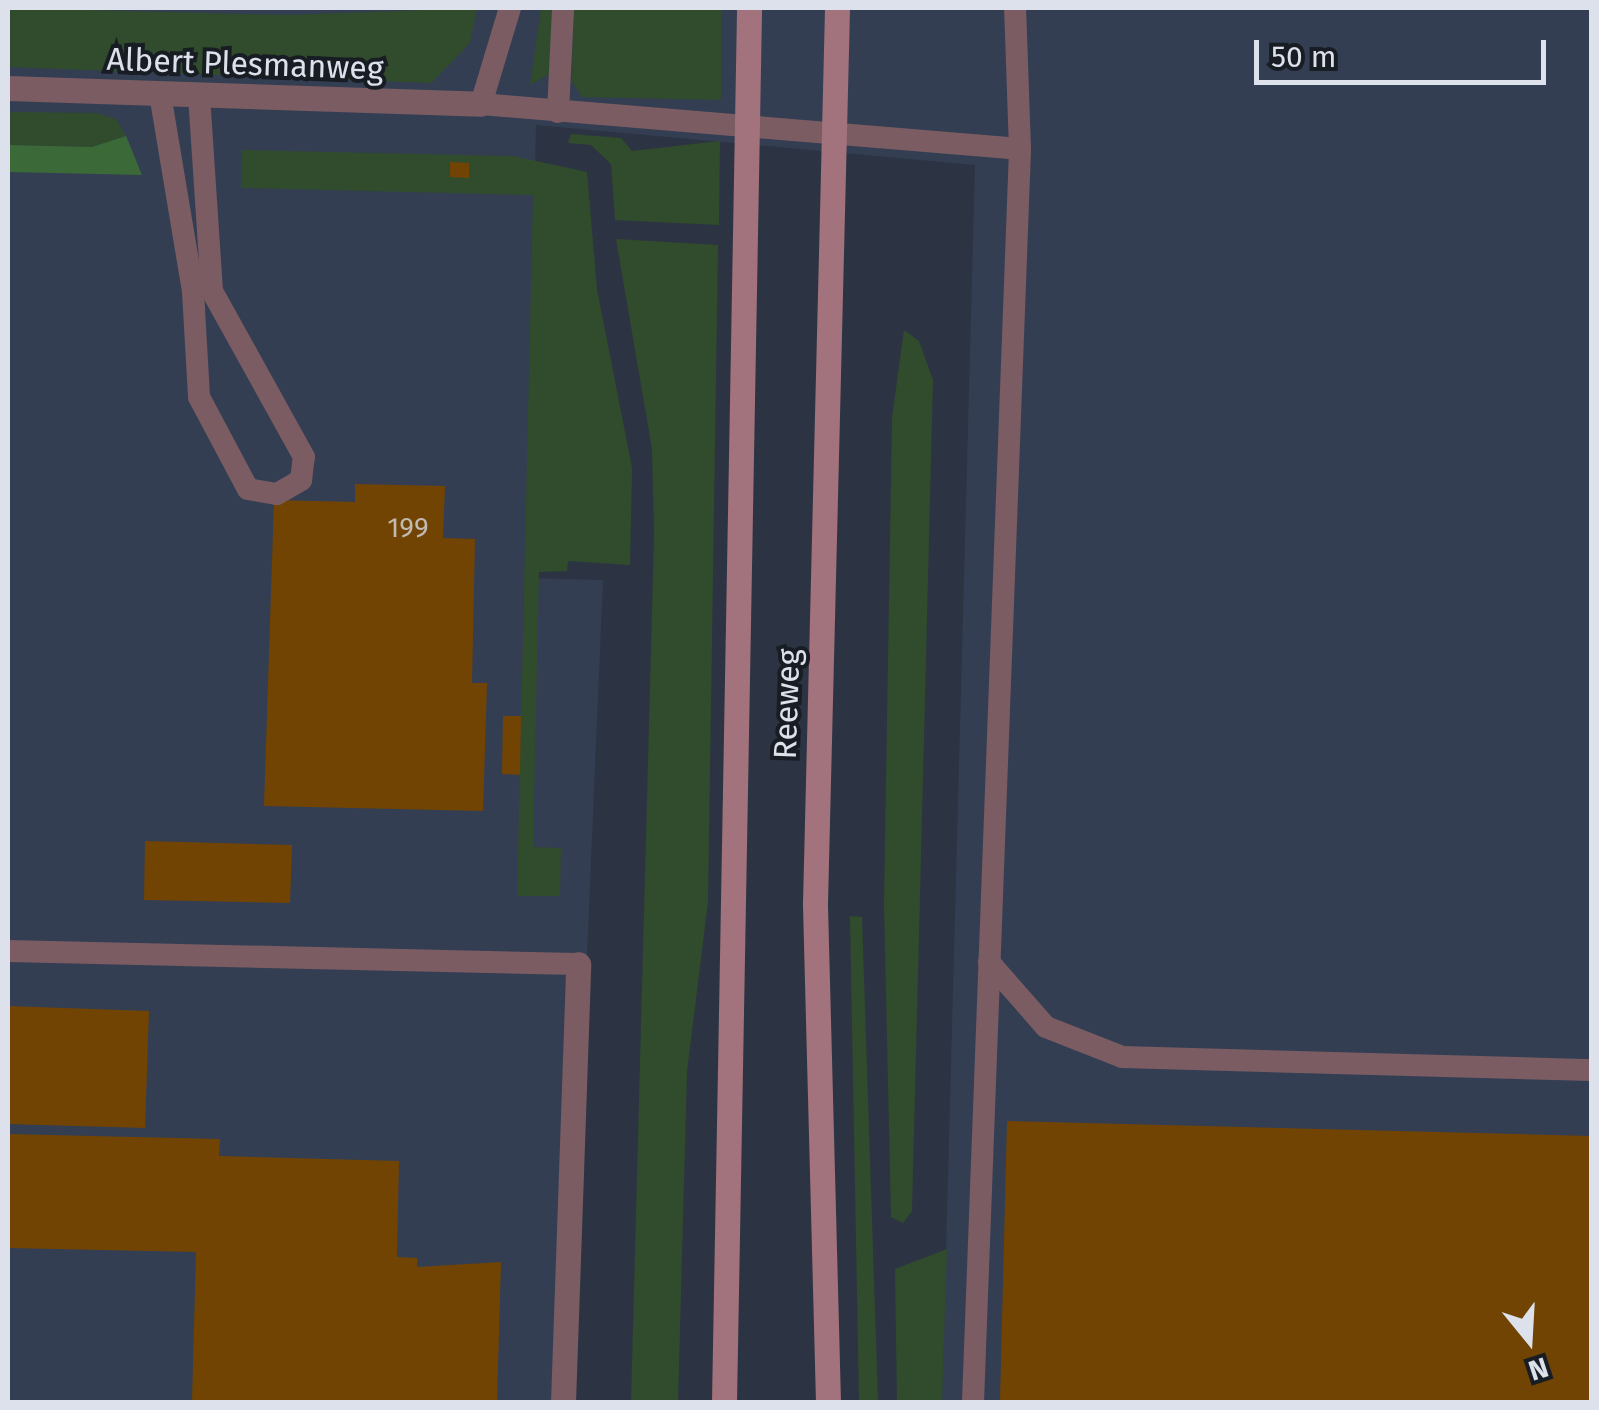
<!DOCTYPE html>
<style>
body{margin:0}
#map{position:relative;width:1599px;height:1410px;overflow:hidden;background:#2c3443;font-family:"Fira Sans",sans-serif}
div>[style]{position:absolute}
.built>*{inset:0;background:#333e53}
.green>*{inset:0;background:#304c2c}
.forest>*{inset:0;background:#3b6937}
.building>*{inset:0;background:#714404}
.service>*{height:22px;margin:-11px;padding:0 11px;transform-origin:11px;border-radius:11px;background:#7b5c63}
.minor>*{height:25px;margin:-12.5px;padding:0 12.5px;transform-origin:12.5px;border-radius:12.5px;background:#7b5c63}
.secondary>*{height:25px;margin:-12.5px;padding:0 12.5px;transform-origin:12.5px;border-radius:12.5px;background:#a2727d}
span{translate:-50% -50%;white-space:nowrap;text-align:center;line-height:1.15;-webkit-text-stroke:8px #181c23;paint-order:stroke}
.number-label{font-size:28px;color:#c1bab1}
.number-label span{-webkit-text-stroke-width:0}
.street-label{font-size:32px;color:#dce1eb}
.frame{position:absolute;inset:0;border:10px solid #dce1eb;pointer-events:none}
.north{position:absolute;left:1479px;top:1290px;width:100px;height:100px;-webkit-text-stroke:8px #181c23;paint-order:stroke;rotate:162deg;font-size:28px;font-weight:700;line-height:40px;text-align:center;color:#dce1eb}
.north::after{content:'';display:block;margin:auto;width:35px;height:45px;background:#dce1eb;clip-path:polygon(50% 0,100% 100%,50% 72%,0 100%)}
.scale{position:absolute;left:1254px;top:40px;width:292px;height:45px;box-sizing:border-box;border:5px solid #dce1eb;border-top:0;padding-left:12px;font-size:30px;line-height:35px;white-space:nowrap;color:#dce1eb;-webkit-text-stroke:8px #181c23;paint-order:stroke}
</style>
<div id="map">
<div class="built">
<i style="clip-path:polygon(8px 8px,1591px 8px,1591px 1402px,942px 1402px,975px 165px,536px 125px,526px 578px,603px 580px,568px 1402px,8px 1402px)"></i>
</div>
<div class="green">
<i style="clip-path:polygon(8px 8px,286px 15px,477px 8px,470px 43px,431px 83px,8px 67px)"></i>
<i style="clip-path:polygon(541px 8px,556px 8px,551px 73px,530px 85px)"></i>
<i style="clip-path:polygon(573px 8px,721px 8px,721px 100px,582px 97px,572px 82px)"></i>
<i style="clip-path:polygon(8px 112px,96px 113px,116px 119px,126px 136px,92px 147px,8px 145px)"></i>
<i style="clip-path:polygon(571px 134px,621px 138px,632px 151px,720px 141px,719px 225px,615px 220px,611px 164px,591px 145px,568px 143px)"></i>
<i style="clip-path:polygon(242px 150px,513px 156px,587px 172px,597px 289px,632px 468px,630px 565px,568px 561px,567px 571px,539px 572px,533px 847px,561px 848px,560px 896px,517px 896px,533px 195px,241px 188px)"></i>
<i style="clip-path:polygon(616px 239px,718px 245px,708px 902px,687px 1072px,678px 1402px,631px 1402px,654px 536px,652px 449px)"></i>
<i style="clip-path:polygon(904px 330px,919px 341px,933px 380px,912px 1211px,903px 1223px,891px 1217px,884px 904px,892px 418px)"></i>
<i style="clip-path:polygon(850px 916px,862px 917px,878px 1402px,859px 1402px)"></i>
<i style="clip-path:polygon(947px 1249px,942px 1402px,897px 1402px,895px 1269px)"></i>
</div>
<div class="forest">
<i style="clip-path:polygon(126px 136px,142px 175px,8px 172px,8px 145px,92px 147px)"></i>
</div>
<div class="building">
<i style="clip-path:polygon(450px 162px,469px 163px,469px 178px,450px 177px)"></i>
<i style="clip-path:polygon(355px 484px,445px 486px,443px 538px,475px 539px,472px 683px,487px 683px,483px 811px,264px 806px,274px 500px,355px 502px)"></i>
<i style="clip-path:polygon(503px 716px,521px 716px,520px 775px,502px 774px)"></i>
<i style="clip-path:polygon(145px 841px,292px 845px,290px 903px,144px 900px)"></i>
<i style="clip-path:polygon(8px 1006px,149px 1011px,145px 1128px,8px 1124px)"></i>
<i style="clip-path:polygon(1007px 1121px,1592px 1136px,1592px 1402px,1000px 1402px)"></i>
<i style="clip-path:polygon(8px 1134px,220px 1139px,219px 1156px,399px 1161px,397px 1257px,417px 1258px,417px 1267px,501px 1262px,497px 1402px,192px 1402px,196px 1252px,8px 1248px)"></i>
</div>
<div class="service">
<i style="left:510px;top:8px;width:100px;rotate:106.8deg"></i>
<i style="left:481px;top:104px;width:541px;rotate:4.77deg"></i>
<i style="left:160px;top:94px;width:201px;rotate:80.5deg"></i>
<i style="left:193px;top:292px;width:105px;rotate:86.7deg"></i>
<i style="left:199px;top:397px;width:104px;rotate:62deg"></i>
<i style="left:248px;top:489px;width:29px;rotate:10deg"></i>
<i style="left:277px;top:494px;width:28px;rotate:-30deg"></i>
<i style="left:301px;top:480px;width:23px;rotate:-83deg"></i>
<i style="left:304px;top:457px;width:190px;rotate:-119deg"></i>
<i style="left:212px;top:291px;width:195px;rotate:-93.8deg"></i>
<i style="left:558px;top:112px;width:104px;rotate:-87.2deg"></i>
<i style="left:8px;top:951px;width:570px;rotate:1.31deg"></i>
<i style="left:989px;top:962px;width:86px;rotate:48.8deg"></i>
<i style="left:1046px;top:1027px;width:82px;rotate:21.5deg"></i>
<i style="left:1122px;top:1057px;width:470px;rotate:1.6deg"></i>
<i style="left:973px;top:1402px;width:1254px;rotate:-87.85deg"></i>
<i style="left:1020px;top:149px;width:141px;rotate:-92deg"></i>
</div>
<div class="minor">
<i style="left:8px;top:88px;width:473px;rotate:1.9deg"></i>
<i style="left:563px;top:1402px;width:438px;rotate:-88deg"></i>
</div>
<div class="secondary">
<i style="left:724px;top:1402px;width:1394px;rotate:-88.97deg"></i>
<i style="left:828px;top:1402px;width:499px;rotate:-91.5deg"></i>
<i style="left:815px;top:903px;width:895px;rotate:-88.59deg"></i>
</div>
<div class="number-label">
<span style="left:408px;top:528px">199</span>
</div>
<div class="street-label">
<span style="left:245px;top:64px;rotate:2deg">Albert Plesmanweg</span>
<span style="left:787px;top:704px;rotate:-88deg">Reeweg</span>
</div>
<div class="frame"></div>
<div class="north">N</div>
<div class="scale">50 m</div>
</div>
